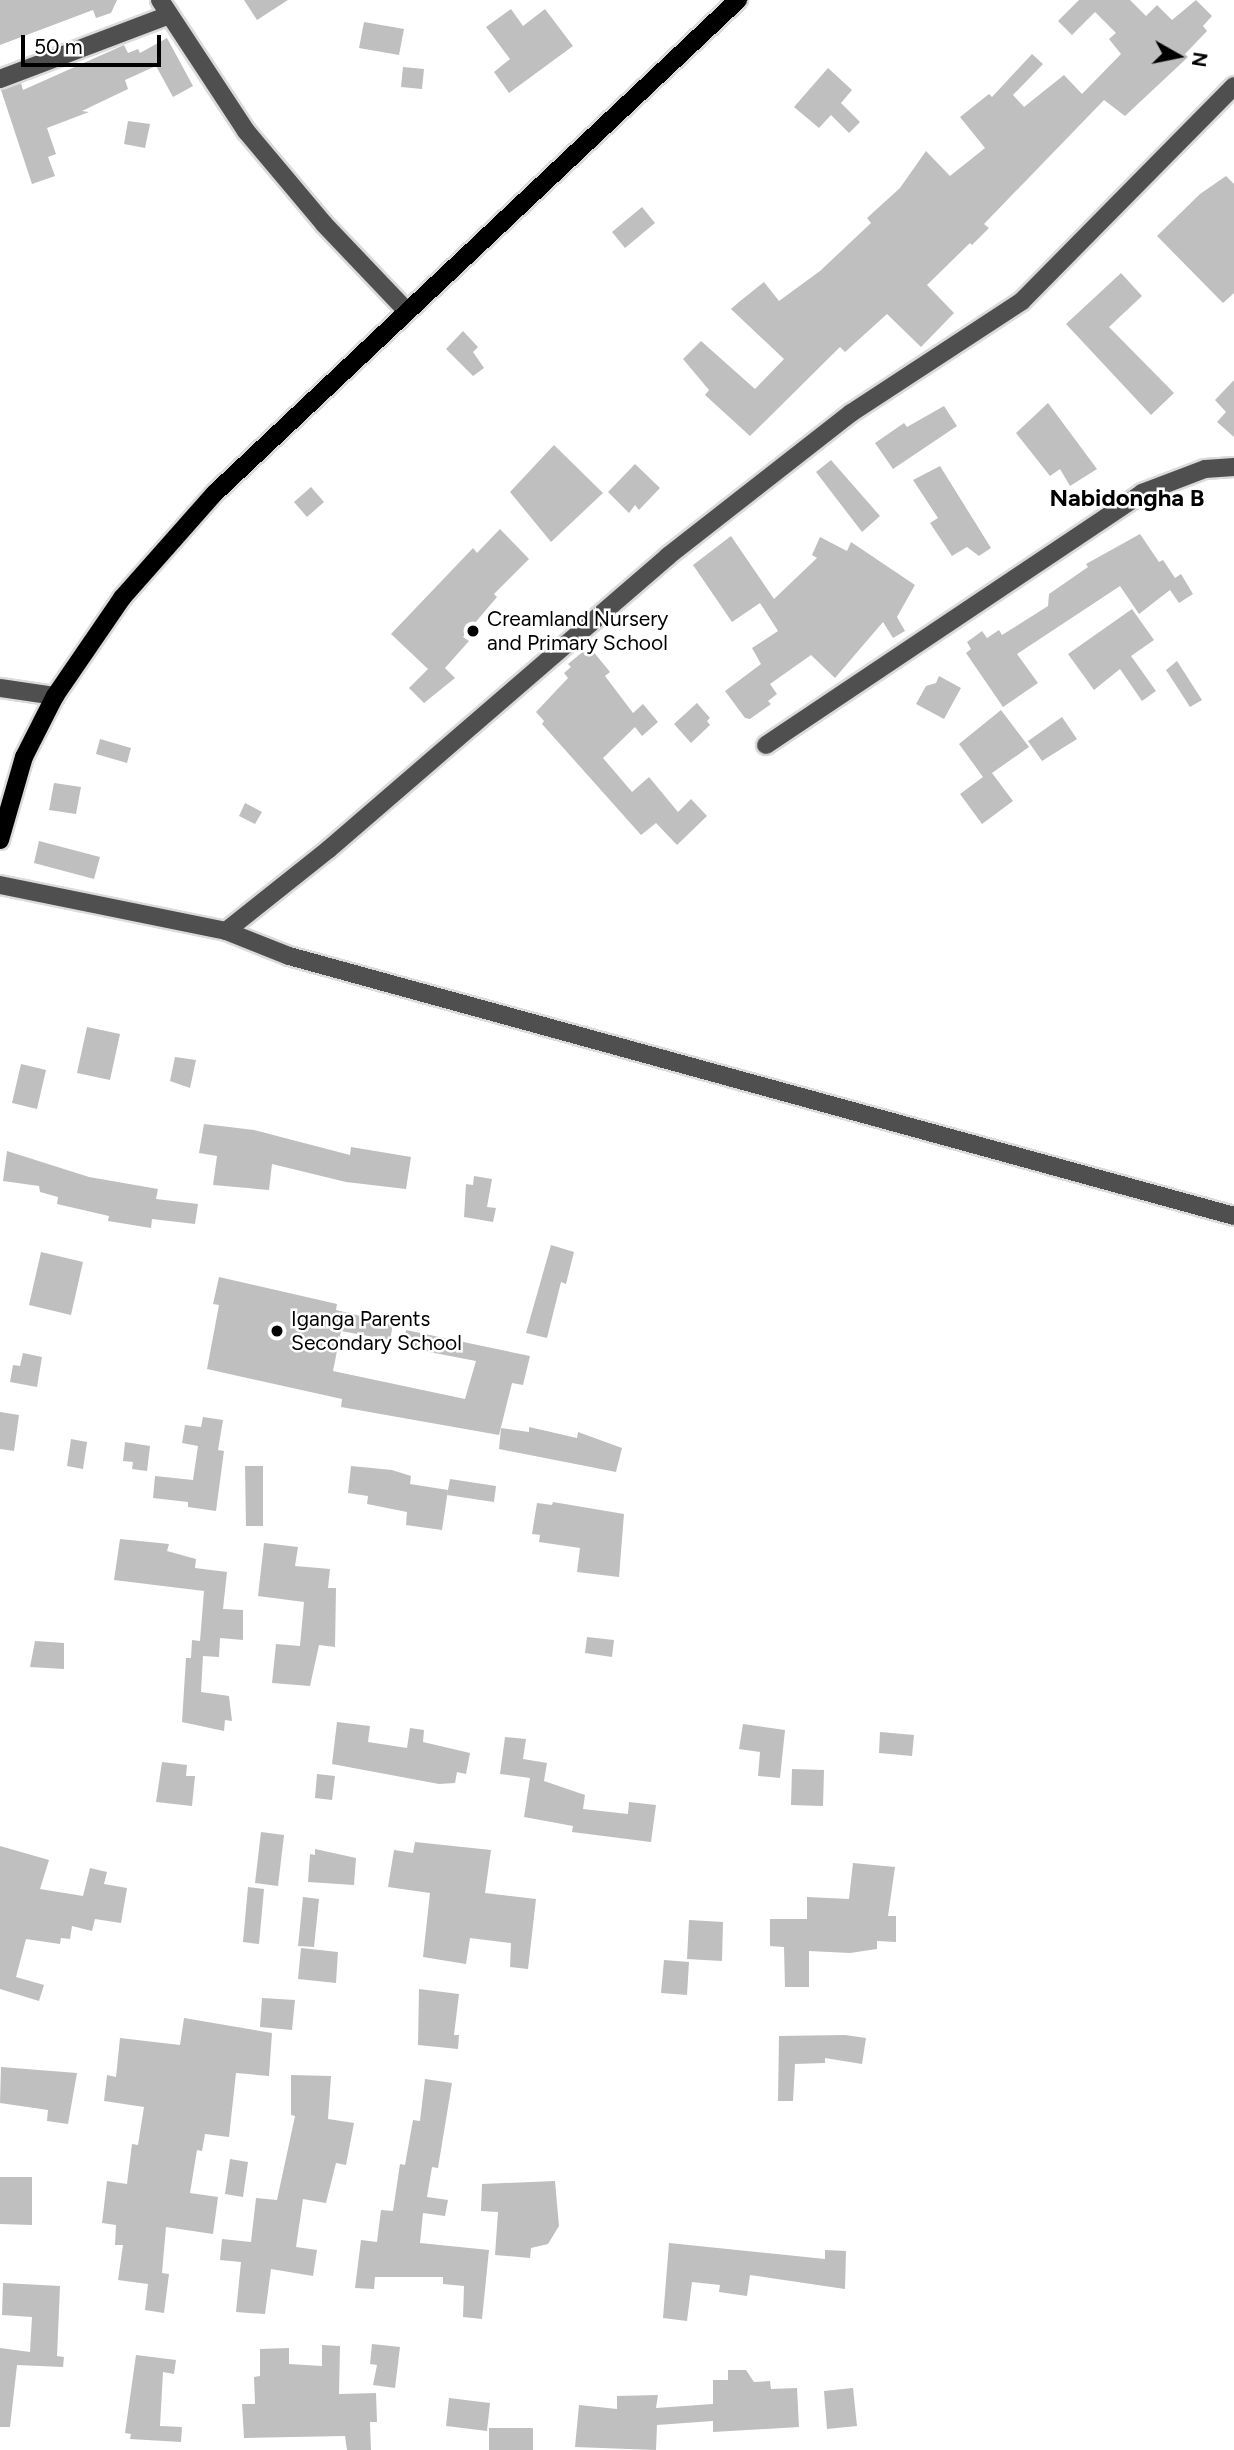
<!DOCTYPE html>
<style>
body{margin:0}
#map{position:relative;width:1234px;height:2450px;overflow:hidden;background:#fff;font-family:Figtree,sans-serif}
div>[style]{position:absolute}
.building>*{inset:0;background:#bfbfbf}
.roads{filter:drop-shadow(2px 0 #dbdbdb) drop-shadow(-2px 0 #dbdbdb) drop-shadow(0 2px #dbdbdb) drop-shadow(0 -2px #dbdbdb)}
.minor>*{height:18px;margin:-9px;padding:0 9px;transform-origin:9px;border-radius:9px;background:#4f4f4f}
.major>*{height:18px;margin:-9px;padding:0 9px;transform-origin:9px;border-radius:9px;background:#000}
.dots>*{width:19px;height:19px;translate:-50% -50%;box-sizing:border-box;border:4px solid #fff;border-radius:50%}
span{translate:-50% -50%;white-space:nowrap;text-align:center;line-height:1.15;-webkit-text-stroke:5px #fff;paint-order:stroke}
.poi-label{font-size:21px;color:#000}
.left{translate:0 -50%;text-align:left}
.quarter-label{font-size:24px;color:#000;font-weight:700}
.north{position:absolute;left:1143px;top:21px;width:70px;height:70px;-webkit-text-stroke:5px #fff;paint-order:stroke;rotate:99deg;font-size:19px;font-weight:700;line-height:28px;text-align:center;color:#000}
.north::after{content:'';display:block;margin:auto;width:24px;height:32px;background:#000;clip-path:polygon(50% 0,100% 100%,50% 72%,0 100%)}
.scale{position:absolute;left:21px;top:35px;width:140px;height:32px;box-sizing:border-box;border:4px solid #000;border-top:0;padding-left:9px;font-size:21px;line-height:24px;white-space:nowrap;color:#000;-webkit-text-stroke:5px #fff;paint-order:stroke}
</style>
<div id="map">
<div class="building">
<i style="clip-path:polygon(0 0,117px 0,111px 13px,96px 18px,93px 10px,0 45px)"></i>
<i style="clip-path:polygon(244px 0,288px 0,257px 20px)"></i>
<i style="clip-path:polygon(1079px 0,1130px 0,1146px 16px,1157px 5px,1172px 20px,1196px 0,1212px 16px,1203px 26px,1207px 31px,1185px 54px,1188px 57px,1125px 116px,1104px 100px,984px 224px,989px 228px,972px 245px,970px 243px,927px 285px,954px 313px,921px 347px,887px 314px,845px 352px,840px 347px,750px 436px,705px 395px,709px 390px,683px 359px,701px 341px,755px 389px,784px 359px,731px 309px,739px 302px,764px 282px,779px 301px,820px 271px,871px 223px,867px 218px,900px 188px,926px 151px,950px 176px,985px 148px,960px 117px,989px 94px,992px 97px,1032px 54px,1043px 64px,1013px 95px,1024px 107px,1064px 75px,1082px 94px,1121px 54px,1109px 39px,1116px 33px,1095px 12px,1072px 35px,1058px 21px)"></i>
<i style="clip-path:polygon(511px 9px,523px 26px,545px 9px,573px 46px,509px 93px,494px 72px,510px 59px,486px 27px)"></i>
<i style="clip-path:polygon(364px 22px,404px 29px,399px 55px,359px 48px)"></i>
<i style="clip-path:polygon(167px 38px,193px 86px,173px 97px,156px 66px,125px 80px,128px 89px,82px 111px,89px 112px,47px 128px,56px 154px,48px 157px,55px 176px,32px 184px,1px 90px,21px 83px,23px 90px,124px 45px,128px 53px,138px 49px,140px 53px)"></i>
<i style="clip-path:polygon(403px 67px,424px 69px,422px 89px,401px 87px)"></i>
<i style="clip-path:polygon(828px 68px,852px 90px,841px 103px,860px 122px,849px 133px,831px 115px,819px 128px,794px 107px)"></i>
<i style="clip-path:polygon(128px 121px,150px 124px,145px 148px,124px 144px)"></i>
<i style="clip-path:polygon(1226px 176px,1234px 184px,1234px 293px,1223px 303px,1157px 236px,1200px 194px)"></i>
<i style="clip-path:polygon(642px 207px,655px 223px,625px 248px,612px 232px)"></i>
<i style="clip-path:polygon(1121px 273px,1142px 296px,1109px 327px,1174px 393px,1151px 415px,1066px 324px)"></i>
<i style="clip-path:polygon(463px 331px,478px 347px,473px 352px,484px 368px,473px 376px,446px 349px)"></i>
<i style="clip-path:polygon(1234px 380px,1234px 437px,1217px 422px,1226px 412px,1215px 400px)"></i>
<i style="clip-path:polygon(1048px 403px,1097px 469px,1070px 486px,1060px 469px,1050px 476px,1016px 433px)"></i>
<i style="clip-path:polygon(944px 406px,957px 426px,893px 469px,875px 443px,904px 423px,907px 427px)"></i>
<i style="clip-path:polygon(554px 445px,603px 493px,551px 542px,510px 492px)"></i>
<i style="clip-path:polygon(831px 460px,880px 516px,862px 532px,816px 472px)"></i>
<i style="clip-path:polygon(635px 464px,660px 488px,639px 510px,635px 505px,629px 513px,608px 492px)"></i>
<i style="clip-path:polygon(940px 466px,991px 548px,979px 556px,967px 547px,952px 556px,930px 523px,938px 518px,913px 480px)"></i>
<i style="clip-path:polygon(311px 487px,324px 502px,307px 517px,294px 502px)"></i>
<i style="clip-path:polygon(500px 529px,529px 559px,494px 594px,497px 597px,463px 637px,469px 641px,445px 668px,455px 678px,424px 703px,409px 688px,428px 669px,391px 634px,473px 548px,477px 553px)"></i>
<i style="clip-path:polygon(1140px 534px,1159px 562px,1163px 560px,1175px 578px,1181px 574px,1193px 594px,1179px 603px,1170px 590px,1139px 614px,1120px 586px,1017px 654px,1038px 683px,1003px 707px,966px 653px,971px 649px,967px 642px,982px 631px,987px 638px,999px 630px,1002px 635px,1048px 606px,1049px 594px,1088px 567px,1086px 564px)"></i>
<i style="clip-path:polygon(731px 536px,774px 599px,817px 558px,812px 555px,820px 537px,847px 551px,851px 542px,915px 585px,897px 617px,905px 631px,893px 638px,883px 622px,835px 678px,811px 655px,770px 684px,777px 694px,768px 701px,771px 704px,750px 719px,745px 718px,725px 691px,761px 664px,752px 648px,778px 631px,760px 603px,732px 622px,693px 565px)"></i>
<i style="clip-path:polygon(1132px 609px,1154px 640px,1131px 656px,1156px 691px,1142px 701px,1120px 669px,1094px 690px,1068px 654px)"></i>
<i style="clip-path:polygon(585px 650px,587px 654px,592px 650px,610px 672px,605px 676px,633px 713px,643px 704px,658px 722px,642px 736px,635px 727px,603px 758px,632px 792px,649px 777px,678px 812px,691px 799px,707px 816px,677px 845px,656px 823px,641px 835px,542px 724px,544px 721px,536px 712px,568px 678px,564px 673px,571px 667px,568px 664px)"></i>
<i style="clip-path:polygon(1177px 661px,1202px 700px,1190px 707px,1166px 670px)"></i>
<i style="clip-path:polygon(939px 676px,961px 688px,944px 719px,916px 704px,926px 686px,936px 683px)"></i>
<i style="clip-path:polygon(697px 703px,710px 718px,707px 721px,710px 725px,691px 743px,674px 724px)"></i>
<i style="clip-path:polygon(1001px 710px,1029px 747px,992px 773px,1013px 801px,982px 824px,960px 794px,983px 777px,959px 744px)"></i>
<i style="clip-path:polygon(1062px 717px,1077px 739px,1042px 761px,1028px 741px)"></i>
<i style="clip-path:polygon(100px 739px,131px 748px,127px 763px,96px 754px)"></i>
<i style="clip-path:polygon(54px 783px,81px 787px,76px 814px,49px 810px)"></i>
<i style="clip-path:polygon(245px 803px,262px 812px,255px 824px,239px 816px)"></i>
<i style="clip-path:polygon(39px 841px,100px 857px,94px 879px,34px 863px)"></i>
<i style="clip-path:polygon(87px 1027px,120px 1034px,110px 1080px,77px 1073px)"></i>
<i style="clip-path:polygon(175px 1057px,196px 1060px,190px 1088px,170px 1081px)"></i>
<i style="clip-path:polygon(21px 1064px,46px 1070px,37px 1109px,12px 1103px)"></i>
<i style="clip-path:polygon(204px 1124px,254px 1130px,350px 1155px,351px 1147px,411px 1157px,406px 1189px,346px 1182px,272px 1164px,269px 1190px,213px 1185px,217px 1156px,199px 1153px)"></i>
<i style="clip-path:polygon(7px 1151px,89px 1177px,158px 1189px,156px 1199px,198px 1204px,195px 1224px,152px 1219px,151px 1228px,108px 1221px,109px 1216px,57px 1204px,58px 1197px,40px 1192px,39px 1186px,3px 1181px)"></i>
<i style="clip-path:polygon(474px 1176px,492px 1179px,487px 1207px,496px 1208px,493px 1222px,464px 1217px,466px 1184px,473px 1185px)"></i>
<i style="clip-path:polygon(551px 1245px,574px 1252px,566px 1284px,561px 1282px,547px 1338px,526px 1333px)"></i>
<i style="clip-path:polygon(41px 1252px,83px 1262px,71px 1315px,29px 1305px)"></i>
<i style="clip-path:polygon(219px 1277px,337px 1304px,336px 1310px,393px 1324px,390px 1340px,341px 1331px,333px 1371px,465px 1399px,476px 1361px,403px 1347px,406px 1330px,530px 1356px,523px 1385px,512px 1383px,499px 1435px,341px 1407px,342px 1399px,207px 1369px,219px 1305px,213px 1304px)"></i>
<i style="clip-path:polygon(23px 1353px,42px 1357px,37px 1387px,10px 1382px,13px 1365px,20px 1366px)"></i>
<i style="clip-path:polygon(0 1412px,19px 1415px,14px 1451px,0 1449px)"></i>
<i style="clip-path:polygon(203px 1417px,223px 1420px,218px 1450px,224px 1451px,216px 1511px,188px 1507px,188px 1502px,153px 1498px,155px 1476px,193px 1480px,198px 1446px,182px 1443px,185px 1425px,201px 1427px)"></i>
<i style="clip-path:polygon(529px 1427px,577px 1438px,578px 1432px,622px 1448px,616px 1472px,499px 1449px,501px 1428px,529px 1432px)"></i>
<i style="clip-path:polygon(71px 1439px,87px 1442px,83px 1469px,67px 1466px)"></i>
<i style="clip-path:polygon(125px 1442px,150px 1446px,147px 1471px,132px 1469px,133px 1462px,123px 1461px)"></i>
<i style="clip-path:polygon(245px 1466px,263px 1466px,263px 1526px,246px 1526px)"></i>
<i style="clip-path:polygon(351px 1466px,392px 1470px,411px 1476px,410px 1484px,448px 1490px,442px 1530px,406px 1525px,407px 1512px,367px 1504px,368px 1496px,348px 1493px)"></i>
<i style="clip-path:polygon(450px 1479px,496px 1486px,494px 1502px,447px 1495px)"></i>
<i style="clip-path:polygon(553px 1502px,624px 1514px,619px 1577px,577px 1572px,580px 1548px,539px 1542px,540px 1535px,532px 1534px,537px 1503px,552px 1505px)"></i>
<i style="clip-path:polygon(120px 1539px,169px 1544px,167px 1551px,196px 1559px,195px 1568px,227px 1572px,223px 1609px,243px 1610px,243px 1640px,220px 1638px,219px 1657px,203px 1656px,201px 1692px,229px 1696px,232px 1721px,225px 1720px,224px 1731px,182px 1722px,186px 1658px,191px 1658px,192px 1640px,200px 1641px,204px 1591px,114px 1580px)"></i>
<i style="clip-path:polygon(264px 1543px,298px 1547px,295px 1566px,330px 1569px,328px 1588px,336px 1588px,335px 1647px,319px 1645px,310px 1686px,272px 1683px,276px 1644px,300px 1646px,304px 1602px,258px 1596px)"></i>
<i style="clip-path:polygon(587px 1637px,614px 1640px,612px 1657px,585px 1653px)"></i>
<i style="clip-path:polygon(35px 1641px,64px 1643px,64px 1669px,30px 1667px)"></i>
<i style="clip-path:polygon(337px 1722px,370px 1726px,368px 1742px,407px 1748px,410px 1728px,424px 1730px,423px 1742px,470px 1753px,466px 1774px,457px 1772px,455px 1783px,439px 1784px,332px 1764px)"></i>
<i style="clip-path:polygon(743px 1724px,785px 1730px,780px 1778px,758px 1776px,760px 1752px,739px 1749px)"></i>
<i style="clip-path:polygon(880px 1732px,914px 1735px,912px 1756px,879px 1753px)"></i>
<i style="clip-path:polygon(505px 1737px,526px 1739px,523px 1759px,547px 1763px,544px 1781px,585px 1795px,583px 1809px,628px 1814px,629px 1802px,656px 1805px,651px 1842px,572px 1832px,573px 1826px,524px 1817px,530px 1778px,500px 1774px)"></i>
<i style="clip-path:polygon(162px 1762px,187px 1765px,186px 1776px,195px 1776px,192px 1806px,156px 1802px)"></i>
<i style="clip-path:polygon(792px 1769px,824px 1770px,823px 1806px,791px 1805px)"></i>
<i style="clip-path:polygon(317px 1774px,335px 1776px,332px 1800px,315px 1798px)"></i>
<i style="clip-path:polygon(261px 1832px,284px 1835px,278px 1886px,255px 1883px)"></i>
<i style="clip-path:polygon(415px 1842px,491px 1850px,485px 1893px,536px 1899px,528px 1969px,510px 1967px,511px 1943px,470px 1938px,466px 1964px,423px 1957px,430px 1893px,388px 1887px,394px 1850px,413px 1853px)"></i>
<i style="clip-path:polygon(0 1846px,49px 1860px,40px 1889px,83px 1896px,90px 1868px,107px 1872px,104px 1884px,127px 1888px,121px 1923px,95px 1919px,92px 1931px,72px 1926px,70px 1939px,61px 1938px,60px 1944px,26px 1939px,16px 1977px,44px 1985px,39px 2001px,0 1989px)"></i>
<i style="clip-path:polygon(315px 1849px,356px 1858px,354px 1885px,308px 1882px,310px 1854px,315px 1855px)"></i>
<i style="clip-path:polygon(853px 1863px,895px 1867px,888px 1916px,896px 1916px,896px 1942px,877px 1941px,877px 1949px,850px 1953px,809px 1951px,809px 1987px,785px 1987px,784px 1947px,770px 1946px,770px 1919px,807px 1919px,807px 1897px,849px 1899px)"></i>
<i style="clip-path:polygon(248px 1887px,264px 1889px,259px 1944px,243px 1942px)"></i>
<i style="clip-path:polygon(303px 1897px,319px 1899px,314px 1947px,298px 1946px)"></i>
<i style="clip-path:polygon(689px 1920px,723px 1922px,722px 1961px,687px 1959px)"></i>
<i style="clip-path:polygon(301px 1948px,338px 1952px,336px 1983px,298px 1979px)"></i>
<i style="clip-path:polygon(664px 1960px,689px 1962px,687px 1995px,661px 1993px)"></i>
<i style="clip-path:polygon(419px 1989px,459px 1994px,454px 2035px,459px 2035px,458px 2049px,418px 2045px)"></i>
<i style="clip-path:polygon(262px 1998px,295px 2000px,292px 2030px,260px 2027px)"></i>
<i style="clip-path:polygon(184px 2018px,272px 2033px,269px 2076px,236px 2073px,229px 2137px,205px 2134px,202px 2151px,197px 2150px,190px 2193px,218px 2197px,213px 2234px,166px 2227px,162px 2273px,169px 2274px,164px 2313px,145px 2310px,148px 2284px,118px 2280px,123px 2245px,115px 2245px,116px 2225px,102px 2223px,107px 2181px,127px 2184px,132px 2144px,138px 2145px,144px 2107px,104px 2101px,107px 2075px,116px 2077px,120px 2038px,180px 2045px)"></i>
<i style="clip-path:polygon(845px 2035px,866px 2038px,862px 2064px,825px 2058px,825px 2063px,795px 2064px,793px 2101px,778px 2101px,779px 2036px)"></i>
<i style="clip-path:polygon(1px 2067px,77px 2073px,68px 2124px,47px 2121px,48px 2110px,0 2103px)"></i>
<i style="clip-path:polygon(291px 2075px,331px 2076px,328px 2119px,354px 2123px,346px 2165px,336px 2163px,326px 2203px,303px 2199px,296px 2247px,317px 2250px,313px 2276px,271px 2269px,265px 2314px,236px 2312px,241px 2262px,220px 2260px,222px 2239px,251px 2242px,256px 2198px,277px 2200px,295px 2116px,291px 2115px)"></i>
<i style="clip-path:polygon(425px 2079px,452px 2083px,438px 2168px,432px 2167px,427px 2197px,448px 2200px,445px 2216px,423px 2213px,420px 2243px,489px 2250px,482px 2319px,463px 2317px,464px 2286px,443px 2284px,443px 2277px,375px 2277px,374px 2289px,355px 2288px,361px 2240px,377px 2242px,381px 2210px,393px 2211px,400px 2164px,405px 2165px,413px 2120px,420px 2121px)"></i>
<i style="clip-path:polygon(230px 2159px,248px 2162px,243px 2197px,225px 2194px)"></i>
<i style="clip-path:polygon(0 2177px,32px 2177px,32px 2225px,0 2224px)"></i>
<i style="clip-path:polygon(555px 2181px,559px 2226px,548px 2244px,531px 2248px,530px 2258px,495px 2255px,498px 2212px,481px 2211px,482px 2184px)"></i>
<i style="clip-path:polygon(669px 2243px,825px 2259px,825px 2250px,846px 2251px,845px 2289px,750px 2275px,747px 2296px,719px 2292px,720px 2285px,692px 2282px,687px 2321px,663px 2318px)"></i>
<i style="clip-path:polygon(3px 2283px,60px 2286px,57px 2356px,64px 2357px,63px 2367px,17px 2365px,10px 2427px,0 2427px,0 2348px,30px 2352px,32px 2317px,2px 2315px)"></i>
<i style="clip-path:polygon(372px 2344px,400px 2347px,395px 2388px,373px 2385px,377px 2365px,370px 2364px)"></i>
<i style="clip-path:polygon(322px 2345px,340px 2346px,339px 2394px,376px 2393px,377px 2422px,370px 2422px,371px 2450px,347px 2450px,345px 2436px,244px 2438px,242px 2404px,255px 2404px,254px 2377px,260px 2376px,260px 2349px,289px 2348px,289px 2364px,322px 2366px)"></i>
<i style="clip-path:polygon(136px 2355px,176px 2360px,174px 2374px,163px 2372px,160px 2426px,182px 2427px,181px 2442px,130px 2439px,131px 2434px,125px 2433px)"></i>
<i style="clip-path:polygon(728px 2370px,746px 2370px,754px 2382px,770px 2381px,771px 2389px,797px 2388px,799px 2427px,713px 2432px,713px 2421px,657px 2425px,656px 2450px,575px 2447px,579px 2405px,617px 2409px,617px 2396px,658px 2395px,656px 2408px,713px 2404px,713px 2380px,728px 2380px)"></i>
<i style="clip-path:polygon(853px 2388px,857px 2426px,827px 2429px,824px 2391px)"></i>
<i style="clip-path:polygon(449px 2398px,490px 2403px,487px 2431px,446px 2426px)"></i>
<i style="clip-path:polygon(489px 2428px,533px 2428px,533px 2450px,489px 2450px)"></i>
</div>
<div class="roads">
<div class="minor">
<i style="left:160px;top:0;width:157px;rotate:56.7deg"></i>
<i style="left:246px;top:131px;width:121px;rotate:50deg"></i>
<i style="left:324px;top:224px;width:119px;rotate:46.4deg"></i>
<i style="left:0;top:79px;width:181px;rotate:-20.7deg"></i>
<i style="left:0;top:688px;width:56px;rotate:8.3deg"></i>
<i style="left:766px;top:745px;width:453px;rotate:-33.8deg"></i>
<i style="left:1142px;top:493px;width:67px;rotate:-20.9deg"></i>
<i style="left:1205px;top:469px;width:29px;rotate:-4deg"></i>
<i style="left:0;top:885px;width:231px;rotate:11.5deg"></i>
<i style="left:226px;top:931px;width:68px;rotate:21.6deg"></i>
<i style="left:289px;top:956px;width:980px;rotate:15.38deg"></i>
<i style="left:226px;top:931px;width:132px;rotate:-38.5deg"></i>
<i style="left:329px;top:849px;width:448px;rotate:-40.8deg"></i>
<i style="left:668px;top:556px;width:232px;rotate:-38deg"></i>
<i style="left:851px;top:413px;width:204px;rotate:-33.2deg"></i>
<i style="left:1022px;top:301px;width:302px;rotate:-45.4deg"></i>
</div>
<div class="major">
<i style="left:0;top:840px;width:86px;rotate:-73.9deg"></i>
<i style="left:24px;top:757px;width:68px;rotate:-63.1deg"></i>
<i style="left:55px;top:696px;width:119px;rotate:-55.6deg"></i>
<i style="left:122px;top:598px;width:140px;rotate:-48.5deg"></i>
<i style="left:215px;top:493px;width:719px;rotate:-43.31deg"></i>
</div>
</div>
<div class="dots">
<i style="left:473px;top:631px;background:#000"></i>
<i style="left:277px;top:1331px;background:#000"></i>
</div>
<div class="poi-label">
<span class="left" style="left:487px;top:631px">Creamland Nursery<br>and Primary School</span>
<span class="left" style="left:291px;top:1331px">Iganga Parents<br>Secondary School</span>
</div>
<div class="quarter-label">
<span style="left:1127px;top:498px">Nabidongha B</span>
</div>
<div class="north">N</div>
<div class="scale">50 m</div>
</div>
